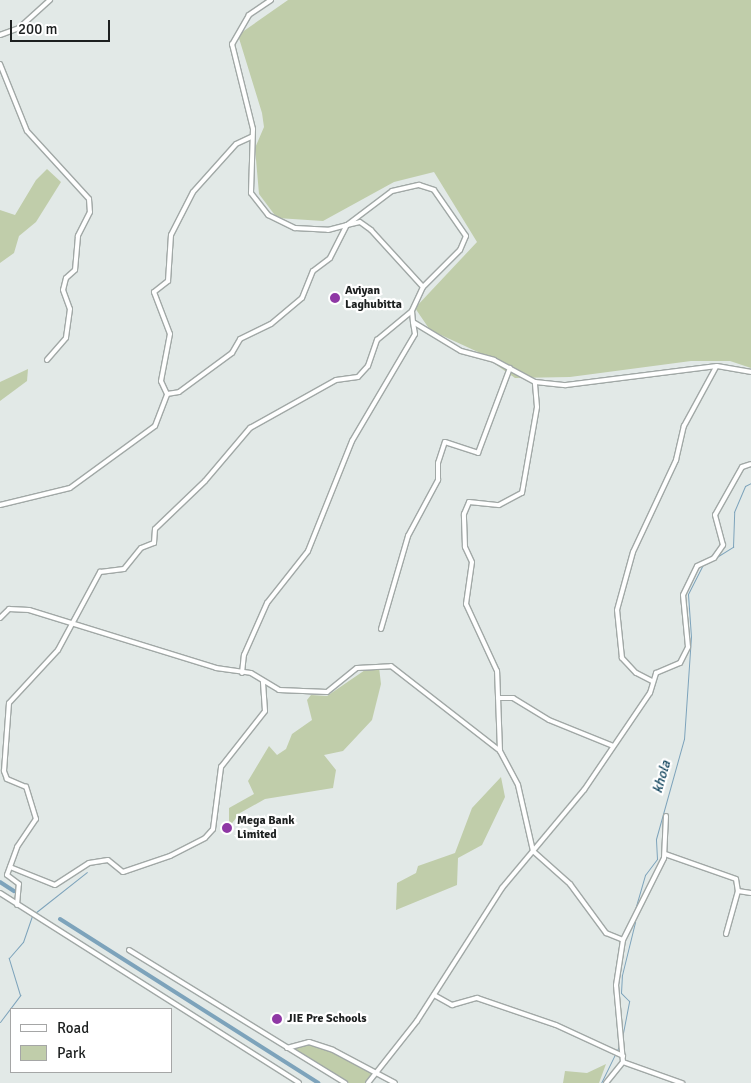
<!DOCTYPE html>
<style>
body{margin:0}
#map{position:relative;width:751px;height:1083px;overflow:hidden;background:#e2e9e7;font-family:Signika,sans-serif}
div>[style]{position:absolute}
.green>*{inset:0;background:#c0cdaa}
.stream>*{height:1px;margin:-0.5px;padding:0 0.5px;transform-origin:0.5px;border-radius:0.5px;background:#7da3bb}
.canal>*{height:4px;margin:-2px;padding:0 2px;transform-origin:2px;border-radius:2px;background:#7da3bb}
.roads{filter:drop-shadow(1px 0 #a1a8a6) drop-shadow(-1px 0 #a1a8a6) drop-shadow(0 1px #a1a8a6) drop-shadow(0 -1px #a1a8a6)}
.minor>*{height:4px;margin:-2px;padding:0 2px;transform-origin:2px;border-radius:2px;background:#fff}
.dots>*{width:14px;height:14px;translate:-50% -50%;box-sizing:border-box;border:2px solid #fff;border-radius:50%}
span{translate:-50% -50%;white-space:nowrap;text-align:center;line-height:1.15;-webkit-text-stroke:4.5px #fff;paint-order:stroke}
.poi-label{font-size:12px;color:#1d2020;font-weight:700}
.left{translate:0 -50%;text-align:left}
.water-label{font-size:14px;color:#11445d;font-style:italic}
.legend{position:absolute;left:10px;top:1008px;width:162px;height:65px;box-sizing:border-box;background:#fff;border:1px solid #a5a6a6;margin:0;padding:6px 9px;list-style:none;font-size:15px;color:#1d2020}
.legend li{display:flex;align-items:center;gap:10px;height:25px}
.legend b{width:25px;border:1px solid #a5a6a6}
.scale{position:absolute;left:10px;top:20px;width:100px;height:22px;box-sizing:border-box;border:2px solid #1d2020;border-top:0;padding-left:6px;font-size:15px;line-height:18px;white-space:nowrap;color:#1d2020;-webkit-text-stroke:4px #fff;paint-order:stroke}
</style>
<div id="map">
<div class="green">
<i style="clip-path:polygon(288px 0,751px 0,751px 368px,730px 361px,691px 361px,570px 377px,515px 378px,478px 352px,430px 330px,415px 308px,477px 242px,434px 172px,394px 182px,323px 221px,277px 218px,259px 194px,255px 148px,264px 127px,262px 113px,238px 35px)"></i>
<i style="clip-path:polygon(47px 169px,61px 182px,36px 222px,19px 236px,14px 253px,0 263px,0 210px,15px 215px,36px 180px)"></i>
<i style="clip-path:polygon(28px 369px,27px 381px,0 401px,0 382px)"></i>
<i style="clip-path:polygon(379px 667px,381px 684px,372px 720px,343px 751px,324px 755px,336px 770px,333px 788px,265px 799px,240px 813px,229px 827px,229px 808px,254px 794px,248px 781px,269px 746px,277px 755px,286px 749px,292px 734px,312px 720px,307px 700px,311px 695px,327px 696px,368px 668px)"></i>
<i style="clip-path:polygon(501px 777px,505px 797px,482px 845px,458px 858px,457px 885px,396px 910px,397px 883px,416px 873px,418px 866px,455px 853px,472px 808px)"></i>
<i style="clip-path:polygon(309px 1043px,326px 1048px,374px 1072px,366px 1083px,349px 1083px,290px 1047px)"></i>
<i style="clip-path:polygon(606px 1064px,599px 1083px,563px 1083px,565px 1071px,587px 1073px)"></i>
</div>
<div class="stream">
<i style="left:707px;top:563px;width:31px;rotate:-32deg"></i>
<i style="left:733px;top:547px;width:35px;rotate:-88deg"></i>
<i style="left:734px;top:512px;width:28px;rotate:-67deg"></i>
<i style="left:745px;top:486px;width:7px;rotate:-27deg"></i>
<i style="left:35px;top:913px;width:66px;rotate:-38.3deg"></i>
<i style="left:632px;top:920px;width:47px;rotate:-73.9deg"></i>
<i style="left:645px;top:875px;width:20px;rotate:-53deg"></i>
<i style="left:657px;top:859px;width:20px;rotate:-93deg"></i>
<i style="left:656px;top:839px;width:104px;rotate:-74.4deg"></i>
<i style="left:684px;top:739px;width:102px;rotate:-86.1deg"></i>
<i style="left:691px;top:637px;width:43px;rotate:-94deg"></i>
<i style="left:688px;top:594px;width:33px;rotate:-63deg"></i>
<i style="left:0;top:1022px;width:34px;rotate:-53deg"></i>
<i style="left:20px;top:995px;width:39px;rotate:-107deg"></i>
<i style="left:9px;top:958px;width:21px;rotate:-49deg"></i>
<i style="left:23px;top:942px;width:28px;rotate:-71deg"></i>
<i style="left:622px;top:1038px;width:38px;rotate:-79deg"></i>
<i style="left:629px;top:1001px;width:11px;rotate:-135deg"></i>
<i style="left:621px;top:993px;width:18px;rotate:-87deg"></i>
<i style="left:622px;top:975px;width:55px;rotate:-76.2deg"></i>
<i style="left:601px;top:1083px;width:43px;rotate:-64deg"></i>
</div>
<div class="canal">
<i style="left:0;top:882px;width:17px;rotate:33deg"></i>
<i style="left:60px;top:919px;width:306px;rotate:32.4deg"></i>
</div>
<div class="roads">
<div class="minor">
<i style="left:271px;top:0;width:27px;rotate:146deg"></i>
<i style="left:249px;top:15px;width:34px;rotate:120deg"></i>
<i style="left:232px;top:44px;width:88px;rotate:76.1deg"></i>
<i style="left:253px;top:129px;width:64px;rotate:91.8deg"></i>
<i style="left:251px;top:193px;width:28px;rotate:52deg"></i>
<i style="left:268px;top:215px;width:30px;rotate:26deg"></i>
<i style="left:295px;top:228px;width:33px;rotate:3deg"></i>
<i style="left:328px;top:230px;width:20px;rotate:-15deg"></i>
<i style="left:347px;top:225px;width:56px;rotate:-37.1deg"></i>
<i style="left:392px;top:191px;width:28px;rotate:-13deg"></i>
<i style="left:419px;top:185px;width:16px;rotate:18deg"></i>
<i style="left:434px;top:190px;width:56px;rotate:55.2deg"></i>
<i style="left:466px;top:236px;width:15px;rotate:113deg"></i>
<i style="left:460px;top:250px;width:52px;rotate:135deg"></i>
<i style="left:423px;top:287px;width:26px;rotate:115deg"></i>
<i style="left:412px;top:311px;width:11px;rotate:85deg"></i>
<i style="left:413px;top:322px;width:56px;rotate:31.1deg"></i>
<i style="left:461px;top:351px;width:34px;rotate:15deg"></i>
<i style="left:494px;top:360px;width:47px;rotate:28.2deg"></i>
<i style="left:535px;top:382px;width:31px;rotate:6deg"></i>
<i style="left:566px;top:385px;width:152px;rotate:-7.2deg"></i>
<i style="left:717px;top:366px;width:35px;rotate:10deg"></i>
<i style="left:0;top:35px;width:20px;rotate:-20deg"></i>
<i style="left:19px;top:28px;width:42px;rotate:-42.1deg"></i>
<i style="left:0;top:64px;width:72px;rotate:68.1deg"></i>
<i style="left:27px;top:131px;width:92px;rotate:47.6deg"></i>
<i style="left:89px;top:199px;width:13px;rotate:86deg"></i>
<i style="left:90px;top:212px;width:27px;rotate:117deg"></i>
<i style="left:78px;top:236px;width:34px;rotate:95deg"></i>
<i style="left:75px;top:270px;width:12px;rotate:138deg"></i>
<i style="left:66px;top:278px;width:12px;rotate:104deg"></i>
<i style="left:63px;top:290px;width:20px;rotate:70deg"></i>
<i style="left:70px;top:309px;width:29px;rotate:98deg"></i>
<i style="left:66px;top:338px;width:29px;rotate:131deg"></i>
<i style="left:167px;top:394px;width:14px;rotate:-115deg"></i>
<i style="left:161px;top:381px;width:48px;rotate:-79.2deg"></i>
<i style="left:170px;top:334px;width:45px;rotate:-110.9deg"></i>
<i style="left:154px;top:292px;width:18px;rotate:-38deg"></i>
<i style="left:168px;top:281px;width:46px;rotate:-86.3deg"></i>
<i style="left:171px;top:235px;width:48px;rotate:-62.9deg"></i>
<i style="left:193px;top:192px;width:64px;rotate:-48.1deg"></i>
<i style="left:236px;top:144px;width:17px;rotate:-25deg"></i>
<i style="left:0;top:505px;width:72px;rotate:-13.7deg"></i>
<i style="left:70px;top:488px;width:105px;rotate:-36.1deg"></i>
<i style="left:155px;top:426px;width:34px;rotate:-69deg"></i>
<i style="left:167px;top:394px;width:12px;rotate:-9deg"></i>
<i style="left:179px;top:392px;width:66px;rotate:-36.3deg"></i>
<i style="left:232px;top:353px;width:16px;rotate:-60deg"></i>
<i style="left:240px;top:339px;width:34px;rotate:-26deg"></i>
<i style="left:271px;top:324px;width:40px;rotate:-40deg"></i>
<i style="left:302px;top:298px;width:29px;rotate:-68deg"></i>
<i style="left:313px;top:271px;width:21px;rotate:-37deg"></i>
<i style="left:330px;top:258px;width:37px;rotate:-63deg"></i>
<i style="left:347px;top:225px;width:13px;rotate:-13deg"></i>
<i style="left:360px;top:222px;width:14px;rotate:36deg"></i>
<i style="left:371px;top:230px;width:77px;rotate:47.6deg"></i>
<i style="left:0;top:618px;width:13px;rotate:-45deg"></i>
<i style="left:9px;top:609px;width:20px;rotate:3deg"></i>
<i style="left:29px;top:610px;width:196px;rotate:17.2deg"></i>
<i style="left:216px;top:668px;width:35px;rotate:8deg"></i>
<i style="left:251px;top:673px;width:33px;rotate:31deg"></i>
<i style="left:279px;top:690px;width:48px;rotate:2.4deg"></i>
<i style="left:327px;top:692px;width:38px;rotate:-39deg"></i>
<i style="left:357px;top:668px;width:34px;rotate:-3deg"></i>
<i style="left:391px;top:666px;width:138px;rotate:37.9deg"></i>
<i style="left:500px;top:751px;width:38px;rotate:62deg"></i>
<i style="left:518px;top:785px;width:68px;rotate:77.2deg"></i>
<i style="left:533px;top:851px;width:50px;rotate:41.7deg"></i>
<i style="left:570px;top:884px;width:61px;rotate:53.7deg"></i>
<i style="left:606px;top:933px;width:18px;rotate:22deg"></i>
<i style="left:623px;top:940px;width:46px;rotate:98.8deg"></i>
<i style="left:616px;top:985px;width:77px;rotate:84.8deg"></i>
<i style="left:623px;top:1062px;width:63px;rotate:19.6deg"></i>
<i style="left:381px;top:629px;width:97px;rotate:-73.8deg"></i>
<i style="left:408px;top:536px;width:64px;rotate:-61.8deg"></i>
<i style="left:438px;top:480px;width:17px;rotate:-90deg"></i>
<i style="left:438px;top:463px;width:22px;rotate:-72deg"></i>
<i style="left:445px;top:442px;width:35px;rotate:18deg"></i>
<i style="left:478px;top:453px;width:91px;rotate:-69.4deg"></i>
<i style="left:242px;top:673px;width:18px;rotate:-84deg"></i>
<i style="left:244px;top:655px;width:57px;rotate:-66.1deg"></i>
<i style="left:267px;top:603px;width:66px;rotate:-51.7deg"></i>
<i style="left:308px;top:551px;width:118px;rotate:-68.2deg"></i>
<i style="left:352px;top:441px;width:124px;rotate:-59.5deg"></i>
<i style="left:415px;top:334px;width:11px;rotate:-100deg"></i>
<i style="left:652px;top:681px;width:18px;rotate:-153deg"></i>
<i style="left:636px;top:673px;width:21px;rotate:-133deg"></i>
<i style="left:622px;top:658px;width:48px;rotate:-95.9deg"></i>
<i style="left:617px;top:610px;width:60px;rotate:-74.6deg"></i>
<i style="left:633px;top:552px;width:102px;rotate:-64.9deg"></i>
<i style="left:676px;top:460px;width:35px;rotate:-77deg"></i>
<i style="left:684px;top:426px;width:67px;rotate:-61.5deg"></i>
<i style="left:498px;top:698px;width:15px"></i>
<i style="left:513px;top:698px;width:42px;rotate:31.4deg"></i>
<i style="left:549px;top:720px;width:69px;rotate:22.1deg"></i>
<i style="left:500px;top:751px;width:80px;rotate:-92.1deg"></i>
<i style="left:497px;top:671px;width:74px;rotate:-114.8deg"></i>
<i style="left:466px;top:604px;width:42px;rotate:-81.9deg"></i>
<i style="left:472px;top:562px;width:17px;rotate:-115deg"></i>
<i style="left:465px;top:547px;width:33px;rotate:-92deg"></i>
<i style="left:464px;top:514px;width:13px;rotate:-67deg"></i>
<i style="left:469px;top:502px;width:30px;rotate:6deg"></i>
<i style="left:499px;top:505px;width:26px;rotate:-28deg"></i>
<i style="left:522px;top:493px;width:87px;rotate:-80.1deg"></i>
<i style="left:537px;top:407px;width:25px;rotate:-95deg"></i>
<i style="left:665px;top:854px;width:75px;rotate:19.4deg"></i>
<i style="left:736px;top:879px;width:12px;rotate:81deg"></i>
<i style="left:738px;top:891px;width:13px;rotate:9deg"></i>
<i style="left:10px;top:867px;width:48px;rotate:21.8deg"></i>
<i style="left:55px;top:885px;width:40px;rotate:-32.9deg"></i>
<i style="left:89px;top:863px;width:19px;rotate:-9deg"></i>
<i style="left:108px;top:860px;width:19px;rotate:39deg"></i>
<i style="left:123px;top:872px;width:50px;rotate:-18.8deg"></i>
<i style="left:170px;top:856px;width:39px;rotate:-27deg"></i>
<i style="left:205px;top:838px;width:12px;rotate:-48deg"></i>
<i style="left:213px;top:829px;width:63px;rotate:-82.6deg"></i>
<i style="left:221px;top:767px;width:71px;rotate:-51.8deg"></i>
<i style="left:265px;top:711px;width:30px;rotate:-94deg"></i>
<i style="left:0;top:893px;width:354px;rotate:32.4deg"></i>
<i style="left:17px;top:905px;width:21px;rotate:-85deg"></i>
<i style="left:19px;top:884px;width:15px;rotate:-143deg"></i>
<i style="left:7px;top:875px;width:30px;rotate:-70deg"></i>
<i style="left:17px;top:847px;width:34px;rotate:-56deg"></i>
<i style="left:36px;top:819px;width:34px;rotate:-107deg"></i>
<i style="left:26px;top:787px;width:21px;rotate:-157deg"></i>
<i style="left:7px;top:779px;width:9px;rotate:-111deg"></i>
<i style="left:4px;top:771px;width:68px;rotate:-85.8deg"></i>
<i style="left:9px;top:703px;width:72px;rotate:-47.2deg"></i>
<i style="left:58px;top:650px;width:89px;rotate:-61.7deg"></i>
<i style="left:100px;top:572px;width:24px;rotate:-7deg"></i>
<i style="left:124px;top:569px;width:27px;rotate:-51deg"></i>
<i style="left:141px;top:548px;width:14px;rotate:-21deg"></i>
<i style="left:154px;top:543px;width:14px;rotate:-86deg"></i>
<i style="left:155px;top:529px;width:69px;rotate:-43.8deg"></i>
<i style="left:205px;top:481px;width:70px;rotate:-49.7deg"></i>
<i style="left:250px;top:428px;width:98px;rotate:-29.2deg"></i>
<i style="left:336px;top:380px;width:22px;rotate:-8deg"></i>
<i style="left:358px;top:377px;width:15px;rotate:-48deg"></i>
<i style="left:368px;top:366px;width:28px;rotate:-71deg"></i>
<i style="left:377px;top:340px;width:45px;rotate:-39.6deg"></i>
<i style="left:726px;top:934px;width:45px;rotate:-74.4deg"></i>
<i style="left:623px;top:940px;width:92px;rotate:-63.4deg"></i>
<i style="left:664px;top:858px;width:42px;rotate:-87.3deg"></i>
<i style="left:129px;top:950px;width:254px;rotate:31.6deg"></i>
<i style="left:434px;top:995px;width:21px;rotate:29deg"></i>
<i style="left:452px;top:1005px;width:26px;rotate:-16deg"></i>
<i style="left:477px;top:998px;width:83px;rotate:18.9deg"></i>
<i style="left:556px;top:1025px;width:74px;rotate:24.8deg"></i>
<i style="left:287px;top:1048px;width:23px;rotate:-15deg"></i>
<i style="left:309px;top:1042px;width:25px;rotate:18deg"></i>
<i style="left:333px;top:1050px;width:70px;rotate:28deg"></i>
<i style="left:368px;top:1083px;width:79px;rotate:-51.7deg"></i>
<i style="left:417px;top:1021px;width:158px;rotate:-57.4deg"></i>
<i style="left:502px;top:888px;width:128px;rotate:-50.1deg"></i>
<i style="left:584px;top:790px;width:117px;rotate:-55.8deg"></i>
<i style="left:650px;top:693px;width:21px;rotate:-73deg"></i>
<i style="left:656px;top:673px;width:26px;rotate:-23deg"></i>
<i style="left:680px;top:663px;width:18px;rotate:-63deg"></i>
<i style="left:688px;top:647px;width:52px;rotate:-95.5deg"></i>
<i style="left:683px;top:595px;width:32px;rotate:-64deg"></i>
<i style="left:697px;top:566px;width:19px;rotate:-25deg"></i>
<i style="left:714px;top:558px;width:16px;rotate:-55deg"></i>
<i style="left:723px;top:545px;width:31px;rotate:-105deg"></i>
<i style="left:715px;top:515px;width:55px;rotate:-60.6deg"></i>
<i style="left:742px;top:467px;width:9px;rotate:-18deg"></i>
<i style="left:606px;top:1083px;width:27px;rotate:-51deg"></i>
</div>
</div>
<div class="dots">
<i style="left:335px;top:298px;background:#8f38a5"></i>
<i style="left:227px;top:828px;background:#8f38a5"></i>
<i style="left:277px;top:1019px;background:#8f38a5"></i>
</div>
<div class="poi-label">
<span class="left" style="left:345px;top:298px">Aviyan<br>Laghubitta</span>
<span class="left" style="left:237px;top:828px">Mega Bank<br>Limited</span>
<span class="left" style="left:287px;top:1019px">JIE Pre Schools</span>
</div>
<div class="water-label">
<span style="left:662px;top:777px;rotate:-74deg">khola</span>
</div>
<ul class="legend">
<li><b style="height:6px;background:#fff"></b>Road</li>
<li><b style="height:14px;background:#c0cdaa"></b>Park</li>
</ul>
<div class="scale">200 m</div>
</div>
